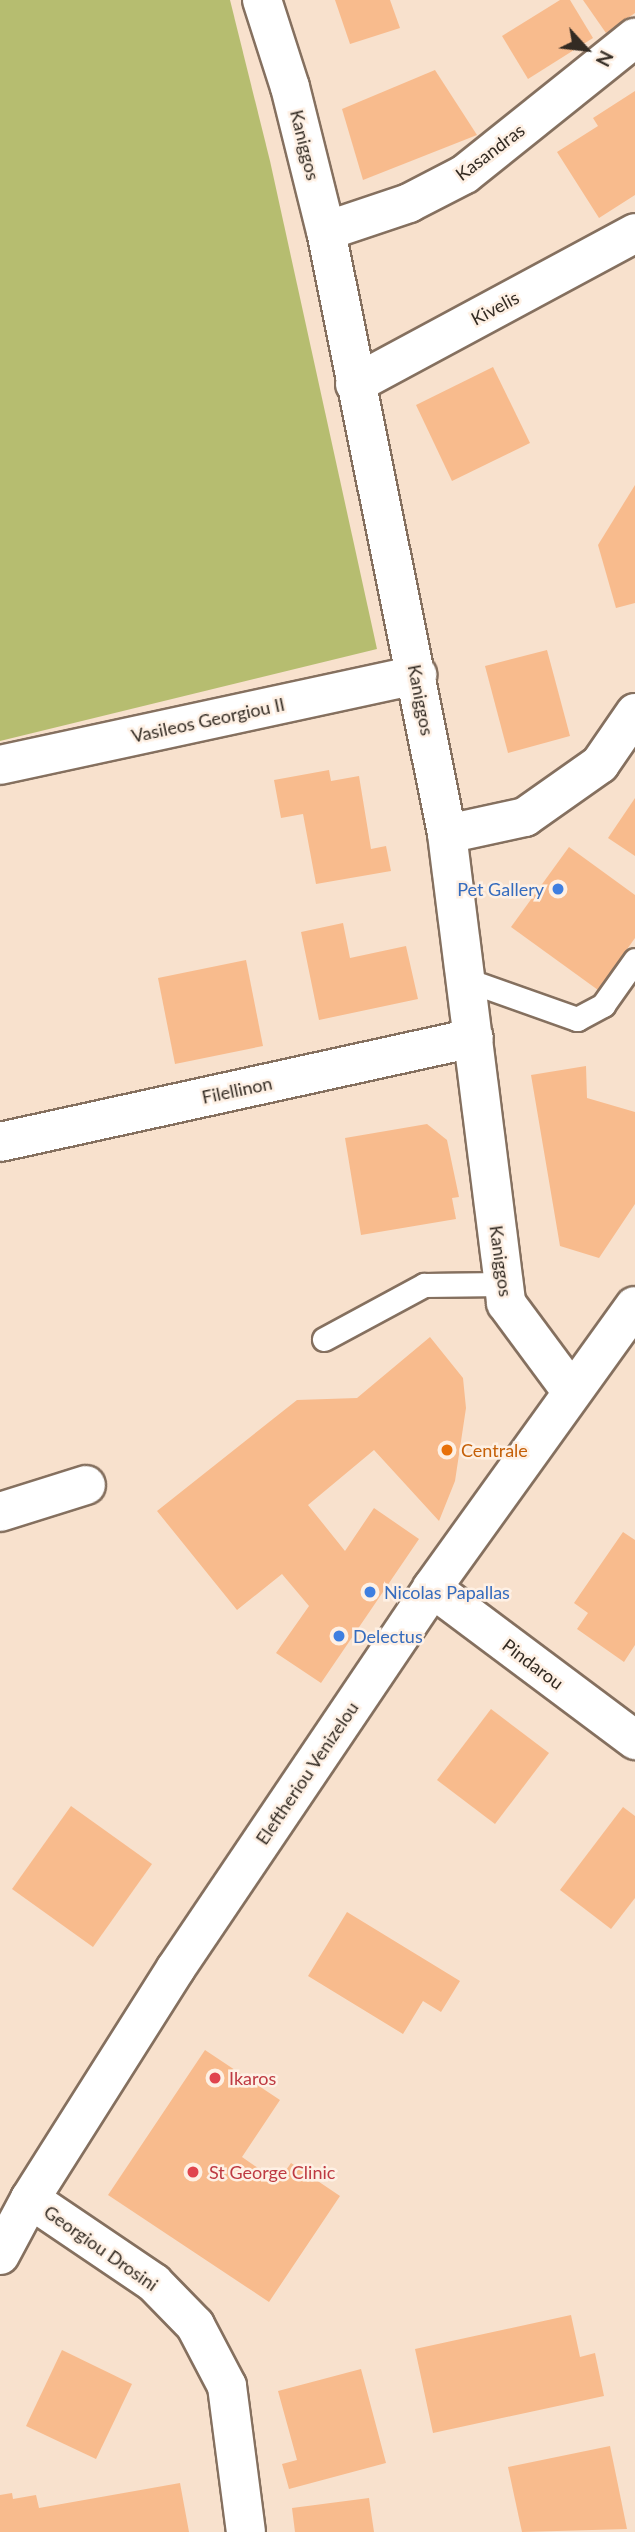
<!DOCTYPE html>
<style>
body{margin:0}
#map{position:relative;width:635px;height:2532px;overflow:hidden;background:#f8e1cd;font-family:Lato,sans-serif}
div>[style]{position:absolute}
.green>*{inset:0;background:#b6bd70}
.building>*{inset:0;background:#f8bb8d}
.roads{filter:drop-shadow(2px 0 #85705f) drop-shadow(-2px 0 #85705f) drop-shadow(0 2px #85705f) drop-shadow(0 -2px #85705f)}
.lane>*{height:23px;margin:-11.5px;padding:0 11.5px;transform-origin:11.5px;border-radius:11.5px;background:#fff}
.street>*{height:38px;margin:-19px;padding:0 19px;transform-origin:19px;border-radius:19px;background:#fff}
.secondary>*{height:38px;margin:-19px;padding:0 19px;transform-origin:19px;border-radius:19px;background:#fff}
.dots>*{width:19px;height:19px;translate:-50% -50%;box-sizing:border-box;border:4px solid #fef0e4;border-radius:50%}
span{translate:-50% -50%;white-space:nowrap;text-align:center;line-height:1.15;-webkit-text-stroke:5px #fef0e4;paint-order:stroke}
.street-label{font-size:18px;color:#332b23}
.shop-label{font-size:18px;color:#366cbe}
.right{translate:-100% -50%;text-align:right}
.left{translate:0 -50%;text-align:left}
.food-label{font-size:18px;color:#c56008}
.health-label{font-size:18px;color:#be3a42}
.north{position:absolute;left:551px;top:14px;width:70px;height:70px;-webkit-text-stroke:5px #fef0e4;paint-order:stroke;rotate:117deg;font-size:19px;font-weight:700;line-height:28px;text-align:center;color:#332b23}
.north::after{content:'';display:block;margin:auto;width:24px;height:32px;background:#332b23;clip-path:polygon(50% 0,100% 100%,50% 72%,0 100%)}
</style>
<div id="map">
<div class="green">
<i style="clip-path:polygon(0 0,230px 0,270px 161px,377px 649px,0 741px)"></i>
</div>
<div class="building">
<i style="clip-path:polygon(335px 0,390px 0,400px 28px,350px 44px)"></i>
<i style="clip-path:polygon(560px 0,570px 0,593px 38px,528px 79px,502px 36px)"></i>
<i style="clip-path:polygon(583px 0,635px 0,635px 13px,606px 33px)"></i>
<i style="clip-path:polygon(435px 70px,477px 135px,363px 180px,342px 109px)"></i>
<i style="clip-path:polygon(635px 91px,635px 195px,599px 218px,557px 152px,598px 126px,593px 118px)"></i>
<i style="clip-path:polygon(493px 367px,530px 443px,452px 481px,416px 405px)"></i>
<i style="clip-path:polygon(635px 485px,635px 603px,616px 608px,598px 545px)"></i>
<i style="clip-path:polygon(547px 650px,570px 736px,508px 753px,485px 666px)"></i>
<i style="clip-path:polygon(329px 770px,331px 781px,359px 776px,371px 849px,386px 846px,391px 871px,316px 884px,303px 814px,281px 818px,274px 780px)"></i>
<i style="clip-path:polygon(635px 798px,635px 856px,608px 838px)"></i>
<i style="clip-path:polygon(569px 847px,635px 895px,635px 938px,598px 990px,511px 927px)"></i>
<i style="clip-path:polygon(343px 923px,350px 958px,406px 946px,418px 999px,319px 1020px,301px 932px)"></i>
<i style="clip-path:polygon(246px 960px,263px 1046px,175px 1064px,158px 978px)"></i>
<i style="clip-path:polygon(586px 1066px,587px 1098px,635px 1112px,635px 1204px,599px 1258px,560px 1246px,531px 1075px)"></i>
<i style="clip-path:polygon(427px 1124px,447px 1140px,459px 1197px,452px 1198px,456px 1219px,361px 1235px,345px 1138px)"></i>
<i style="clip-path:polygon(430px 1337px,463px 1378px,466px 1408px,455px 1481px,439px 1521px,374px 1450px,308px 1505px,345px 1551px,374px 1508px,419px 1539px,321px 1683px,276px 1653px,309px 1606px,282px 1574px,237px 1610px,157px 1511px,297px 1400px,357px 1398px)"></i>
<i style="clip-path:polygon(623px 1532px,635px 1540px,635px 1645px,624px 1662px,577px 1629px,588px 1613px,574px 1603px)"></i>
<i style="clip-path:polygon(491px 1709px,549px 1753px,495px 1824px,437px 1780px)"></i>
<i style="clip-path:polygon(71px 1806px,152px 1864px,93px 1947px,12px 1889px)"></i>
<i style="clip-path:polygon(623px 1807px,635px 1816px,635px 1898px,611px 1929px,560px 1890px)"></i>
<i style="clip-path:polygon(347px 1912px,460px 1981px,441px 2012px,423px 2001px,403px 2034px,308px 1976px)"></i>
<i style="clip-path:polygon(205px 2050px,280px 2100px,242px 2157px,278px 2182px,291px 2163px,340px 2196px,269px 2302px,108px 2195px)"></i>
<i style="clip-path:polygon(571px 2315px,580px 2357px,595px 2353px,604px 2396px,433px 2433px,415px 2349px)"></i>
<i style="clip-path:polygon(62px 2350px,132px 2384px,96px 2459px,26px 2426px)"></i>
<i style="clip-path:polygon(361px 2369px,386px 2463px,289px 2489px,282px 2464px,297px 2460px,278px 2391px)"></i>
<i style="clip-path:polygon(610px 2446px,627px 2529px,522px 2532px,508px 2467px)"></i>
<i style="clip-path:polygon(180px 2483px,189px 2532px,0 2532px,0 2495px,12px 2493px,13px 2499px,36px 2495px,39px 2508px)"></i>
<i style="clip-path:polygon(369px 2498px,374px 2532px,295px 2532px,292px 2508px)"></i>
</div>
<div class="roads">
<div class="lane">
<i style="left:467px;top:980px;width:117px;rotate:19.5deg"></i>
<i style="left:577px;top:1019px;width:30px;rotate:-28deg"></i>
<i style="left:603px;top:1005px;width:55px;rotate:-54.6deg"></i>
<i style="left:324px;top:1339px;width:114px;rotate:-28.4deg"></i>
<i style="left:424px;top:1285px;width:79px;rotate:-0.7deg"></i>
</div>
<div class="street">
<i style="left:326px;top:231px;width:88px;rotate:-18.6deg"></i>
<i style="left:409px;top:203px;width:63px;rotate:-27.4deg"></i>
<i style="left:465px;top:174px;width:218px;rotate:-38.7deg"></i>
<i style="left:355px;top:384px;width:318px;rotate:-28.3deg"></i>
<i style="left:0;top:765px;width:427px;rotate:-12.2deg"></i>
<i style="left:447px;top:834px;width:80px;rotate:-12.3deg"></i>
<i style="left:525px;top:817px;width:92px;rotate:-35.2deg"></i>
<i style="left:600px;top:764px;width:62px;rotate:-55.5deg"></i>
<i style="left:0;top:1142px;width:485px;rotate:-12.4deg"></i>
<i style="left:0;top:1512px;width:90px;rotate:-17.4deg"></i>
<i style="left:432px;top:1588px;width:254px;rotate:36.8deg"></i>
<i style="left:30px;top:2199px;width:150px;rotate:34.1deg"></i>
<i style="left:154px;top:2283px;width:59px;rotate:45.7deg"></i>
<i style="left:195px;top:2325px;width:69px;rotate:62.3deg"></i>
<i style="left:227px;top:2386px;width:147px;rotate:82.6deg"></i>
</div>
<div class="secondary">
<i style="left:262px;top:0;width:91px;rotate:72.2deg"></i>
<i style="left:290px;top:87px;width:148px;rotate:76deg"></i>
<i style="left:326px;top:231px;width:615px;rotate:78.65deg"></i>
<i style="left:447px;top:834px;width:473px;rotate:82.8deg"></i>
<i style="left:506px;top:1303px;width:109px;rotate:53.5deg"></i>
<i style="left:0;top:2255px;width:64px;rotate:-61.8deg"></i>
<i style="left:30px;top:2199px;width:273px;rotate:-57.7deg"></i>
<i style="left:176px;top:1968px;width:458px;rotate:-56deg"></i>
<i style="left:432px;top:1588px;width:347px;rotate:-54.3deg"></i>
</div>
</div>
<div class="dots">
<i style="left:558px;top:889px;background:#3f7fe0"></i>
<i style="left:447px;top:1450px;background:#e8710a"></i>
<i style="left:370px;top:1592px;background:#3f7fe0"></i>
<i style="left:339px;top:1636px;background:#3f7fe0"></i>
<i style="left:215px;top:2078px;background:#e0444e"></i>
<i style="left:193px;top:2172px;background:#e0444e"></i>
</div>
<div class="street-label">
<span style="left:305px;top:145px;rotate:76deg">Kaniggos</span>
<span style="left:490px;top:152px;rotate:-37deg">Kasandras</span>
<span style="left:495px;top:308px;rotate:-28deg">Kivelis</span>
<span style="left:421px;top:700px;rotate:79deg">Kaniggos</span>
<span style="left:208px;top:720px;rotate:-12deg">Vasileos Georgiou II</span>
<span style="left:237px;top:1090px;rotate:-12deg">Filellinon</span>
<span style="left:501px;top:1261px;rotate:82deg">Kaniggos</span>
<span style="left:533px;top:1664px;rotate:37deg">Pindarou</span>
<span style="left:307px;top:1773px;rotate:-56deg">Eleftheriou Venizelou</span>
<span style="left:101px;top:2248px;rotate:35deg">Georgiou Drosini</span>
</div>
<div class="shop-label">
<span class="right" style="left:544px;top:889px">Pet Gallery</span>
<span class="left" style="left:384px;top:1592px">Nicolas Papallas</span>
<span class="left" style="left:353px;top:1636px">Delectus</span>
</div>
<div class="food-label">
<span class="left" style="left:461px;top:1450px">Centrale</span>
</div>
<div class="health-label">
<span class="left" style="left:229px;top:2078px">Ikaros</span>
<span class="left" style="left:209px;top:2172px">St George Clinic</span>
</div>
<div class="north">N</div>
</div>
